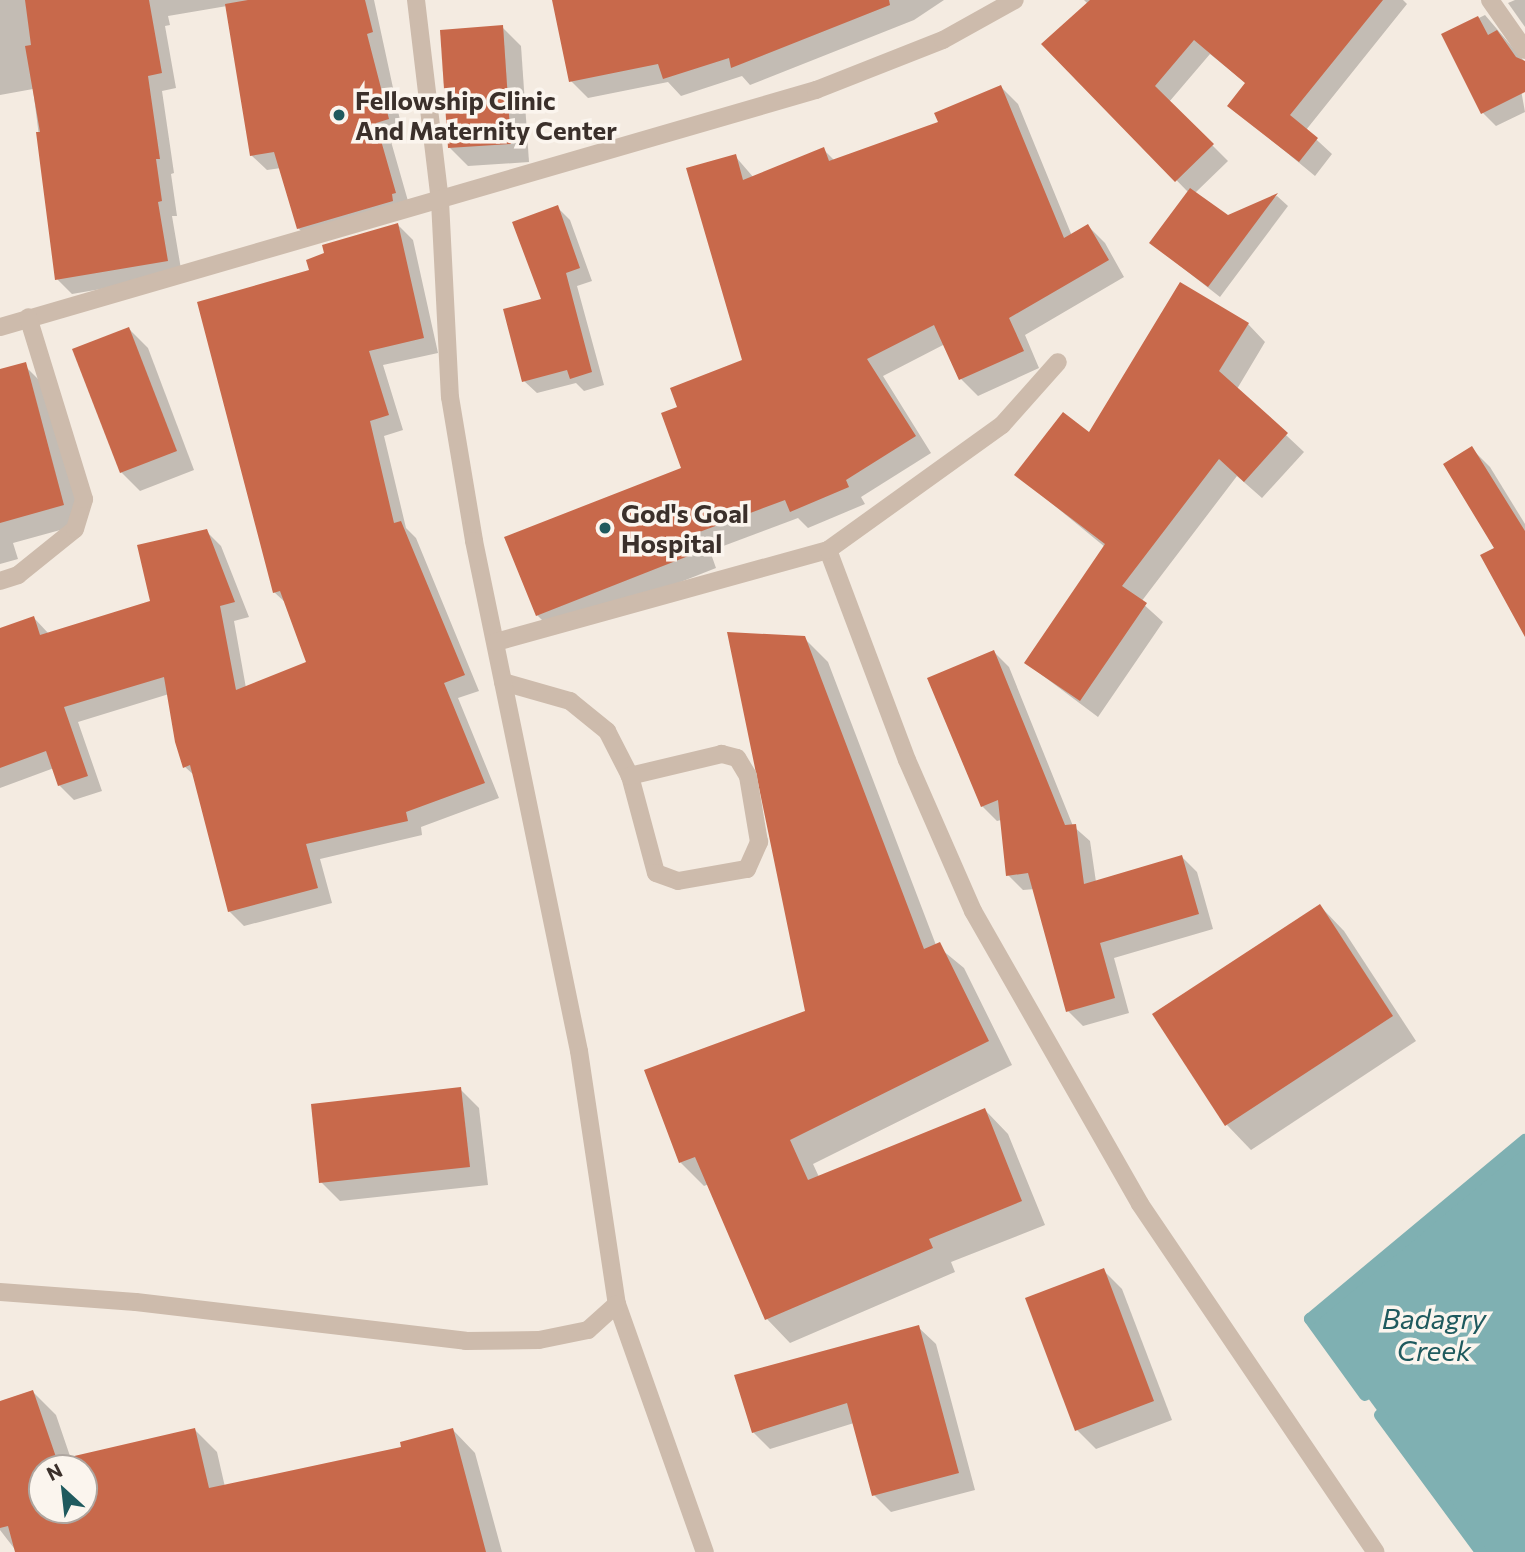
<!DOCTYPE html>
<style>
body{margin:0}
#map{position:relative;width:1525px;height:1552px;overflow:hidden;background:#f4ebe1;font-family:Commissioner,sans-serif}
div>[style]{position:absolute}
.water>*{inset:0;background:#7fb0b2}
.shadow>*{inset:0;background:#0003}
.stream>*{height:12px;margin:-6px;padding:0 6px;transform-origin:6px;border-radius:6px;background:#7fb0b2}
.building>*{inset:0;background:#c8694b}
.service>*{height:18px;margin:-9px;padding:0 9px;transform-origin:9px;border-radius:9px;background:#cdbbac}
.minor>*{height:18px;margin:-9px;padding:0 9px;transform-origin:9px;border-radius:9px;background:#cdbbac}
.dots>*{width:19px;height:19px;translate:-50% -50%;box-sizing:border-box;border:4px solid #fbf5ee;border-radius:50%}
span{translate:-50% -50%;white-space:nowrap;text-align:center;line-height:1.15;-webkit-text-stroke:7px #fbf5ee;paint-order:stroke}
.poi-label{font-size:26px;color:#3b302b;font-weight:700}
.left{translate:0 -50%;text-align:left}
.water-label{font-size:28px;color:#1f5a5e;font-style:italic}
.north{position:absolute;left:28px;top:1454px;width:70px;height:70px;box-sizing:border-box;background:#fbf5ee;border:2px solid #aea6a0;border-radius:50%;rotate:333deg;font-size:19px;font-weight:700;line-height:28px;text-align:center;color:#3b302b}
.north::after{content:'';display:block;margin:auto;width:24px;height:32px;background:#1f5a5e;clip-path:polygon(50% 0,100% 100%,50% 72%,0 100%)}
</style>
<div id="map">
<div class="water">
<i style="clip-path:polygon(1525px 1140px,1525px 1552px,1481px 1552px,1310px 1319px)"></i>
</div>
<div class="shadow">
<i style="clip-path:polygon(0 0,374px 0,403px 134px,390px 138px,410px 208px,314px 243px,298px 228px,281px 168px,267px 170px,251px 155px,227px 6px,168px 16px,170px 25px,165px 26px,176px 88px,162px 91px,174px 173px,171px 174px,177px 216px,172px 216px,182px 275px,72px 294px,57px 279px,33px 89px,0 95px)"></i>
<i style="clip-path:polygon(554px 0,944px 0,914px 20px,750px 85px,742px 76px,681px 96px,668px 82px,588px 98px,571px 81px)"></i>
<i style="clip-path:polygon(1084px 0,1403px 0,1407px 4px,1306px 130px,1332px 154px,1315px 176px,1229px 105px,1247px 84px,1210px 54px,1169px 102px,1228px 161px,1195px 193px,1228px 217px,1277px 196px,1288px 206px,1220px 297px,1151px 243px,1189px 193px,1049px 50px,1088px 4px)"></i>
<i style="clip-path:polygon(1515px 0,1525px 0,1525px 27px,1508px 3px)"></i>
<i style="clip-path:polygon(1485px 15px,1525px 62px,1525px 88px,1521px 90px,1525px 112px,1496px 126px,1483px 113px,1444px 35px)"></i>
<i style="clip-path:polygon(502px 27px,521px 46px,529px 162px,468px 166px,449px 147px)"></i>
<i style="clip-path:polygon(1001px 87px,1018px 104px,1072px 236px,1088px 226px,1105px 243px,1124px 277px,1025px 335px,1039px 368px,978px 396px,961px 379px,945px 344px,883px 376px,931px 453px,861px 497px,865px 504px,808px 528px,798px 518px,710px 551px,716px 568px,554px 632px,537px 615px,683px 469px,679px 408px,744px 361px,735px 156px,754px 178px,823px 149px,835px 161px,940px 123px)"></i>
<i style="clip-path:polygon(557px 207px,570px 220px,592px 281px,577px 286px,604px 385px,584px 391px,576px 383px,537px 393px,524px 381px,543px 300px)"></i>
<i style="clip-path:polygon(398px 225px,413px 240px,438px 353px,383px 365px,403px 430px,384px 436px,406px 528px,416px 538px,479px 691px,458px 698px,499px 798px,421px 827px,422px 835px,320px 859px,332px 903px,244px 926px,229px 911px,195px 776px,185px 767px,169px 694px,78px 722px,102px 791px,74px 800px,59px 785px,54px 768px,0 788px,0 630px,34px 618px,49px 634px,152px 603px,206px 531px,221px 546px,249px 617px,234px 621px,246px 688px,309px 663px,287px 604px,274px 592px,311px 271px)"></i>
<i style="clip-path:polygon(1248px 324px,1265px 342px,1237px 389px,1304px 452px,1262px 498px,1237px 476px,1141px 602px,1163px 622px,1098px 717px,1026px 663px,1105px 547px,1017px 475px,1090px 435px)"></i>
<i style="clip-path:polygon(129px 329px,148px 348px,194px 470px,140px 491px,121px 472px)"></i>
<i style="clip-path:polygon(26px 367px,45px 386px,82px 524px,13px 543px,18px 559px,0 564px,0 373px)"></i>
<i style="clip-path:polygon(1472px 449px,1490px 467px,1525px 524px,1525px 632px,1496px 548px)"></i>
<i style="clip-path:polygon(804px 638px,828px 662px,936px 945px,964px 968px,1012px 1065px,813px 1164px,819px 1177px,985px 1110px,1008px 1134px,1045px 1225px,951px 1262px,955px 1272px,790px 1343px,767px 1319px,709px 1184px,704px 1186px,680px 1162px,807px 1012px)"></i>
<i style="clip-path:polygon(994px 652px,1009px 667px,1073px 826px,1090px 841px,1096px 882px,1182px 857px,1197px 872px,1213px 929px,1114px 958px,1129px 1013px,1083px 1026px,1068px 1011px,1035px 889px,1023px 890px,1008px 875px,1001px 820px,997px 821px,982px 806px)"></i>
<i style="clip-path:polygon(1320px 906px,1344px 931px,1416px 1041px,1251px 1150px,1227px 1125px)"></i>
<i style="clip-path:polygon(460px 1089px,479px 1108px,488px 1185px,340px 1201px,321px 1182px)"></i>
<i style="clip-path:polygon(1103px 1270px,1122px 1289px,1172px 1420px,1096px 1449px,1077px 1430px)"></i>
<i style="clip-path:polygon(918px 1327px,936px 1344px,975px 1490px,891px 1512px,874px 1495px,854px 1423px,770px 1449px,753px 1432px)"></i>
<i style="clip-path:polygon(evenodd,33px 1392px,56px 1415px,71px 1459px,194px 1429px,217px 1452px,225px 1487px,403px 1448px,453px 1430px,475px 1453px,502px 1552px,17px 1552px,0 1530px,0 1403px,33px 1392px,42px 1468px,84px 1468px,84px 1510px,42px 1510px,42px 1468px)"></i>
</div>
<div class="stream">
<i style="left:1365px;top:1395px;width:94px;rotate:-125.9deg"></i>
<i style="left:1310px;top:1319px;width:280px;rotate:-39.8deg"></i>
<i style="left:1380px;top:1415px;width:170px;rotate:53.6deg"></i>
</div>
<div class="building">
<i style="clip-path:polygon(25px 0,149px 0,162px 73px,148px 76px,160px 159px,156px 159px,162px 201px,158px 202px,168px 261px,55px 280px,36px 132px,40px 132px,25px 46px,31px 45px)"></i>
<i style="clip-path:polygon(248px 0,365px 0,373px 32px,367px 34px,389px 119px,376px 123px,396px 193px,392px 194px,393px 201px,297px 229px,274px 152px,250px 156px,225px 4px)"></i>
<i style="clip-path:polygon(552px 0,889px 0,890px 5px,731px 68px,729px 58px,663px 79px,658px 64px,569px 82px)"></i>
<i style="clip-path:polygon(1090px 0,1383px 0,1290px 115px,1318px 138px,1299px 162px,1227px 106px,1245px 83px,1194px 40px,1155px 86px,1214px 144px,1175px 182px,1041px 44px)"></i>
<i style="clip-path:polygon(1478px 16px,1488px 35px,1497px 30px,1516px 57px,1525px 61px,1525px 92px,1481px 114px,1441px 34px)"></i>
<i style="clip-path:polygon(503px 25px,511px 144px,448px 148px,440px 30px)"></i>
<i style="clip-path:polygon(1001px 85px,1064px 238px,1088px 224px,1109px 260px,1009px 318px,1024px 351px,959px 380px,934px 325px,867px 359px,916px 436px,846px 480px,849px 487px,790px 512px,785px 500px,694px 534px,701px 551px,536px 616px,504px 537px,681px 468px,661px 413px,677px 407px,670px 388px,742px 360px,686px 168px,736px 154px,743px 180px,824px 147px,829px 161px,938px 122px,934px 113px)"></i>
<i style="clip-path:polygon(1190px 188px,1228px 215px,1278px 193px,1208px 287px,1149px 243px)"></i>
<i style="clip-path:polygon(558px 205px,580px 268px,566px 273px,592px 372px,570px 379px,567px 370px,522px 382px,503px 309px,541px 299px,512px 222px)"></i>
<i style="clip-path:polygon(398px 223px,424px 338px,369px 351px,389px 415px,370px 421px,394px 523px,401px 521px,465px 675px,444px 683px,485px 783px,406px 812px,408px 821px,306px 844px,318px 888px,228px 912px,190px 765px,183px 768px,175px 742px,164px 677px,64px 707px,88px 776px,58px 786px,46px 751px,0 768px,0 628px,34px 616px,40px 635px,150px 601px,137px 545px,207px 529px,235px 602px,220px 606px,236px 690px,306px 662px,280px 591px,273px 593px,197px 302px,309px 270px,306px 260px,324px 253px,322px 245px)"></i>
<i style="clip-path:polygon(1180px 282px,1249px 323px,1219px 371px,1288px 433px,1244px 482px,1219px 459px,1122px 586px,1147px 603px,1080px 701px,1024px 663px,1105px 544px,1014px 475px,1063px 412px,1089px 432px)"></i>
<i style="clip-path:polygon(129px 327px,177px 451px,120px 473px,72px 349px)"></i>
<i style="clip-path:polygon(26px 362px,64px 505px,0 523px,0 369px)"></i>
<i style="clip-path:polygon(1472px 446px,1525px 531px,1525px 637px,1480px 555px,1494px 548px,1443px 464px)"></i>
<i style="clip-path:polygon(727px 632px,805px 636px,924px 949px,940px 942px,989px 1041px,790px 1140px,808px 1180px,985px 1108px,1022px 1201px,929px 1239px,933px 1248px,765px 1320px,695px 1157px,679px 1163px,644px 1070px,805px 1011px)"></i>
<i style="clip-path:polygon(994px 650px,1065px 825px,1076px 824px,1084px 884px,1182px 855px,1199px 914px,1100px 943px,1115px 998px,1066px 1012px,1028px 873px,1006px 876px,998px 800px,981px 807px,927px 678px)"></i>
<i style="clip-path:polygon(1320px 904px,1393px 1016px,1225px 1126px,1152px 1014px)"></i>
<i style="clip-path:polygon(461px 1087px,470px 1167px,319px 1183px,311px 1104px)"></i>
<i style="clip-path:polygon(1104px 1268px,1154px 1401px,1075px 1431px,1025px 1298px)"></i>
<i style="clip-path:polygon(919px 1325px,959px 1473px,872px 1496px,847px 1403px,752px 1433px,734px 1375px)"></i>
<i style="clip-path:polygon(evenodd,33px 1390px,57px 1460px,195px 1428px,209px 1488px,401px 1447px,400px 1442px,453px 1428px,486px 1552px,15px 1552px,8px 1526px,0 1528px,0 1401px,33px 1390px,42px 1468px,84px 1468px,84px 1510px,42px 1510px,42px 1468px)"></i>
</div>
<div class="service">
<i style="left:503px;top:682px;width:70px;rotate:15.8deg"></i>
<i style="left:570px;top:701px;width:48px;rotate:39deg"></i>
<i style="left:607px;top:731px;width:51px;rotate:62.9deg"></i>
<i style="left:630px;top:776px;width:100px;rotate:75deg"></i>
<i style="left:656px;top:873px;width:23px;rotate:20deg"></i>
<i style="left:678px;top:881px;width:70px;rotate:-9.9deg"></i>
<i style="left:747px;top:869px;width:30px;rotate:-66deg"></i>
<i style="left:759px;top:842px;width:67px;rotate:-99.5deg"></i>
<i style="left:748px;top:776px;width:21px;rotate:-121deg"></i>
<i style="left:737px;top:758px;width:16px;rotate:-165deg"></i>
<i style="left:722px;top:754px;width:95px;rotate:166.6deg"></i>
</div>
<div class="minor">
<i style="left:416px;top:0;width:202px;rotate:83.2deg"></i>
<i style="left:440px;top:201px;width:196px;rotate:87.1deg"></i>
<i style="left:450px;top:397px;width:146px;rotate:80.5deg"></i>
<i style="left:474px;top:541px;width:521px;rotate:78.37deg"></i>
<i style="left:579px;top:1051px;width:256px;rotate:81.5deg"></i>
<i style="left:617px;top:1304px;width:263px;rotate:70.5deg"></i>
<i style="left:1490px;top:0;width:61px;rotate:55deg"></i>
<i style="left:0;top:327px;width:850px;rotate:-16.2deg"></i>
<i style="left:816px;top:90px;width:136px;rotate:-21.5deg"></i>
<i style="left:943px;top:40px;width:82px;rotate:-29.1deg"></i>
<i style="left:828px;top:550px;width:224px;rotate:69.4deg"></i>
<i style="left:907px;top:760px;width:165px;rotate:66.4deg"></i>
<i style="left:973px;top:911px;width:337px;rotate:60.3deg"></i>
<i style="left:1140px;top:1204px;width:420px;rotate:55.9deg"></i>
<i style="left:0;top:581px;width:19px;rotate:-18deg"></i>
<i style="left:18px;top:575px;width:73px;rotate:-38.9deg"></i>
<i style="left:75px;top:529px;width:31px;rotate:-73deg"></i>
<i style="left:84px;top:499px;width:190px;rotate:-107.1deg"></i>
<i style="left:496px;top:642px;width:345px;rotate:-15.5deg"></i>
<i style="left:828px;top:550px;width:214px;rotate:-35.7deg"></i>
<i style="left:1002px;top:425px;width:84px;rotate:-48.4deg"></i>
<i style="left:0;top:1292px;width:136px;rotate:4.2deg"></i>
<i style="left:136px;top:1302px;width:332px;rotate:6.7deg"></i>
<i style="left:466px;top:1341px;width:73px;rotate:-0.8deg"></i>
<i style="left:539px;top:1340px;width:50px;rotate:-11.5deg"></i>
<i style="left:588px;top:1330px;width:39px;rotate:-42deg"></i>
</div>
<div class="dots">
<i style="left:339px;top:115px;background:#1f5a5e"></i>
<i style="left:605px;top:528px;background:#1f5a5e"></i>
</div>
<div class="poi-label">
<span class="left" style="left:355px;top:115px">Fellowship Clinic<br>And Maternity Center</span>
<span class="left" style="left:621px;top:528px">God's Goal<br>Hospital</span>
</div>
<div class="water-label">
<span style="left:1434px;top:1334px">Badagry<br>Creek</span>
</div>
<div class="north">N</div>
</div>
